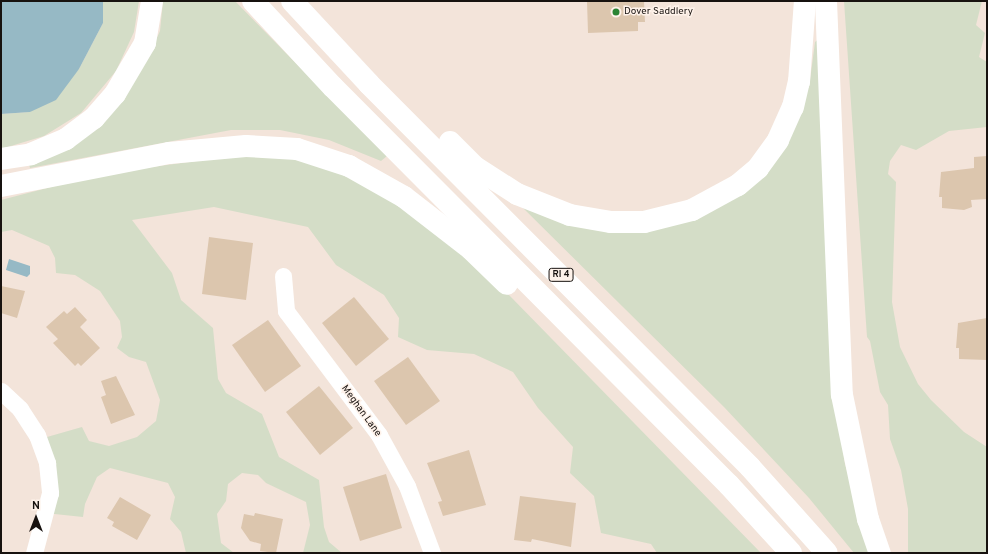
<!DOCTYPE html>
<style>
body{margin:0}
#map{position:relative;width:988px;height:554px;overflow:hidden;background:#f3e4da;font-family:Overpass,sans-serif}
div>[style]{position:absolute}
.green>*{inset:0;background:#d4ddc7}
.water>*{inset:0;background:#96b9c5}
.building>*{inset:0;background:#dcc6ae}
.street>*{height:17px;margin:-8.5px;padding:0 8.5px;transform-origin:8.5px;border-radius:8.5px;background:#fff}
.highway>*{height:22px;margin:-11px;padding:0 11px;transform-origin:11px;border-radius:11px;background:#fff}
.dots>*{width:11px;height:11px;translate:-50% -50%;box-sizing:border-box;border:2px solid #fef2ea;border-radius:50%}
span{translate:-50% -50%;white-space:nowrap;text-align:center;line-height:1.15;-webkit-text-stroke:3px #fef2ea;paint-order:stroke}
.shield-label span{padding:1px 3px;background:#fef2ea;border:1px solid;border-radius:3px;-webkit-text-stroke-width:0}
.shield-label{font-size:9px;color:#17120f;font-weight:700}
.poi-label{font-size:10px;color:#17120f}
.left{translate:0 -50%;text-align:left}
.street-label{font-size:10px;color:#17120f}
.frame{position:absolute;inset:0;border:2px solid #17120f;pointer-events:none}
.north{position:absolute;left:16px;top:498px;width:40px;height:40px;-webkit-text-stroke:3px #fef2ea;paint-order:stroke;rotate:0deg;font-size:11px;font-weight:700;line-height:16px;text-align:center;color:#17120f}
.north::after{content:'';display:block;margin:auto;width:14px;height:18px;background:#17120f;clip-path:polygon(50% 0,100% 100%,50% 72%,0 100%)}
</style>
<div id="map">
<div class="green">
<i style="clip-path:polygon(103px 1px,139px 1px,134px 32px,116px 71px,81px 113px,44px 136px,1px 149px,1px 114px,30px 112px,79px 69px,103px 23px)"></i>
<i style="clip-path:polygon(163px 1px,235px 1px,387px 156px,381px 161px,329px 140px,280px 130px,231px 130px,30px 168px,28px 161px,147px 59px,160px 31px)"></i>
<i style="clip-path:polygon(844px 1px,982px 1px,976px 25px,985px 33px,979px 57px,987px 62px,987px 127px,949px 131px,916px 150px,901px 145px,890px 161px,888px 174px,896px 182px,892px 302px,900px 347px,918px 384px,931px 400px,964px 432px,987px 447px,987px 553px,908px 553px,908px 509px,901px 470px,890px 439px,888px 405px,880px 392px,870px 341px,867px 337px)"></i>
<i style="clip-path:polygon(820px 38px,833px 378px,845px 464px,872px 553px,854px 553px,809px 498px,724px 407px,520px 205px,556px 215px,706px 208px,798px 119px,810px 80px,815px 42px)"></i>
<i style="clip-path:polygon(266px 152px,335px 169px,399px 197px,499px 281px,509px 295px,761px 553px,657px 553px,651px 544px,601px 533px,594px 496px,570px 473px,573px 447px,538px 408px,513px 372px,474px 354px,427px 350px,398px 337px,399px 318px,384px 295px,336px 265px,308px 227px,214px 207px,132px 220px,172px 273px,181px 300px,213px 328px,218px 379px,226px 393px,262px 414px,279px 457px,319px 480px,324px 527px,329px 542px,342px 553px,303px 553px,310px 525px,306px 502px,266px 483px,258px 475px,242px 473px,228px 484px,226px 501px,217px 514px,221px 543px,234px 553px,186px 553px,181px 532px,170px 519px,175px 497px,168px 483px,110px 468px,97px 477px,85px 504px,83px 517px,45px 513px,40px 439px,82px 427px,89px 441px,109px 446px,137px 437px,156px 421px,160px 400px,146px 362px,129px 357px,117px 348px,122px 337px,120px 321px,100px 291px,75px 275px,56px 273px,55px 258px,49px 246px,12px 230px,1px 232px,1px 200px,78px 180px,144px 168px)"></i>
</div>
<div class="water">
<i style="clip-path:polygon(1px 1px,103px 1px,103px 23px,79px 69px,56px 100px,30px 112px,1px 114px)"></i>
<i style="clip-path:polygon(9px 259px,30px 266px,30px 274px,27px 277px,6px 270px)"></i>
</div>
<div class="building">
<i style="clip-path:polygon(587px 1px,644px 1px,645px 22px,638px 22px,638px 31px,588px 33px)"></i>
<i style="clip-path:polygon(987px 156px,987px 199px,971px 200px,972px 207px,964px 210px,942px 208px,942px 197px,939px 197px,941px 172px,974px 168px,974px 157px)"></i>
<i style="clip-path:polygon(209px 237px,253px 243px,246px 300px,202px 294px)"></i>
<i style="clip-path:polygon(1px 286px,25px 291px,17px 318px,1px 313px)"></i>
<i style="clip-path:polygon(354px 297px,389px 339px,356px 366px,322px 323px)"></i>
<i style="clip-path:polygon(75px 307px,87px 320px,80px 327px,100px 348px,81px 366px,78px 363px,75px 366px,53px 343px,58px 339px,46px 327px,64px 311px,67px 314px)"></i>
<i style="clip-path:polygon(987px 318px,987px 360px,959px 359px,959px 348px,956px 348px,958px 323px)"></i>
<i style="clip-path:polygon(268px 320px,301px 366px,265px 392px,232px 345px)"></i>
<i style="clip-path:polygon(408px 357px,440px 401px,406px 425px,374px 381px)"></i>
<i style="clip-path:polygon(116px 376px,135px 415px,111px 424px,101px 397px,106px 395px,101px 381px)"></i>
<i style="clip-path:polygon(319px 386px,353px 428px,320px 455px,286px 412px)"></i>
<i style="clip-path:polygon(469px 450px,486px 505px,443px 516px,438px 502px,442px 501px,427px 463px)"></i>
<i style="clip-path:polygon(386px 474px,402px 528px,360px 541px,343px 487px)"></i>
<i style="clip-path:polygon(520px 496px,576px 503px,571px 547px,532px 539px,531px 542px,514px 540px)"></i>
<i style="clip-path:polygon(120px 497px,151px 515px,137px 540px,112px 526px,114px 522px,107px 518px)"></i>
<i style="clip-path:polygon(255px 513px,283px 519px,276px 553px,260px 551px,261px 544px,250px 541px,241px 528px,244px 514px,254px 516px)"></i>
</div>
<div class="street">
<i style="left:283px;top:276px;width:35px;rotate:85deg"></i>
<i style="left:286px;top:311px;width:155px;rotate:53.1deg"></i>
<i style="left:379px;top:435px;width:58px;rotate:61.2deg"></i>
<i style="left:407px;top:486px;width:72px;rotate:69.5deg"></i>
<i style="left:1px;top:391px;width:26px;rotate:43deg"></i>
<i style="left:20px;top:409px;width:31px;rotate:57deg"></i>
<i style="left:37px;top:435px;width:30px;rotate:70deg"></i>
<i style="left:47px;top:463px;width:30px;rotate:84deg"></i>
<i style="left:50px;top:493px;width:62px;rotate:104.9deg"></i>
</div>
<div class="highway">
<i style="left:253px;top:1px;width:117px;rotate:47.1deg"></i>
<i style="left:333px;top:87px;width:561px;rotate:45.14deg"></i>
<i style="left:729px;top:485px;width:92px;rotate:47.6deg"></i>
<i style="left:292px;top:1px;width:113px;rotate:47.1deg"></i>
<i style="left:369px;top:84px;width:540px;rotate:45.15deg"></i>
<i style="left:750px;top:467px;width:115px;rotate:48.2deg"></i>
<i style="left:826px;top:1px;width:394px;rotate:87.7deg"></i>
<i style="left:842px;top:395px;width:127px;rotate:78.2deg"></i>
<i style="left:868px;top:519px;width:36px;rotate:71deg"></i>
<i style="left:450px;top:142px;width:35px;rotate:45deg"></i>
<i style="left:475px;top:167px;width:50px;rotate:32.7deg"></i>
<i style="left:517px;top:194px;width:57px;rotate:21.6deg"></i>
<i style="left:570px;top:215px;width:42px;rotate:9.7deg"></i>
<i style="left:611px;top:222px;width:33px"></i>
<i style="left:644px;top:222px;width:49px;rotate:-14deg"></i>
<i style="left:692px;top:210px;width:52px;rotate:-28.5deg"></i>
<i style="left:738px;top:185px;width:26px;rotate:-40deg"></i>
<i style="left:758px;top:168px;width:34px;rotate:-54deg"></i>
<i style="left:778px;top:140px;width:36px;rotate:-66deg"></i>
<i style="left:793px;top:107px;width:26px;rotate:-77deg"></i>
<i style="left:799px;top:82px;width:81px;rotate:-85.8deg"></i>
<i style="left:1px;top:159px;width:30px;rotate:-9deg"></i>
<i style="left:31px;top:154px;width:38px;rotate:-23deg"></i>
<i style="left:66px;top:139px;width:35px;rotate:-37deg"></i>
<i style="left:94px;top:118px;width:32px;rotate:-49deg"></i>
<i style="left:115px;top:94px;width:59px;rotate:-59.5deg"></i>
<i style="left:145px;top:43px;width:43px;rotate:-80.5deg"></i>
<i style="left:1px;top:186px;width:171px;rotate:-11.1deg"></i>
<i style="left:169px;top:153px;width:77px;rotate:-5.2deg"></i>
<i style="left:246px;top:146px;width:51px;rotate:3.4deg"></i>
<i style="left:297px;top:149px;width:55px;rotate:18.1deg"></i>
<i style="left:349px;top:166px;width:63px;rotate:29.4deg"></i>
<i style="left:404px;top:197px;width:85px;rotate:37.8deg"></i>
<i style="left:471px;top:249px;width:50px;rotate:44.2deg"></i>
</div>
<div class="dots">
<i style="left:616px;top:12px;background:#2b8434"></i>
</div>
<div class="shield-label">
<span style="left:561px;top:275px">RI 4</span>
</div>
<div class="poi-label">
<span class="left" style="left:624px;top:12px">Dover Saddlery</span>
</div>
<div class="street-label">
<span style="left:361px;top:411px;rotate:54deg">Meghan Lane</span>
</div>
<div class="frame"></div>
<div class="north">N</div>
</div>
